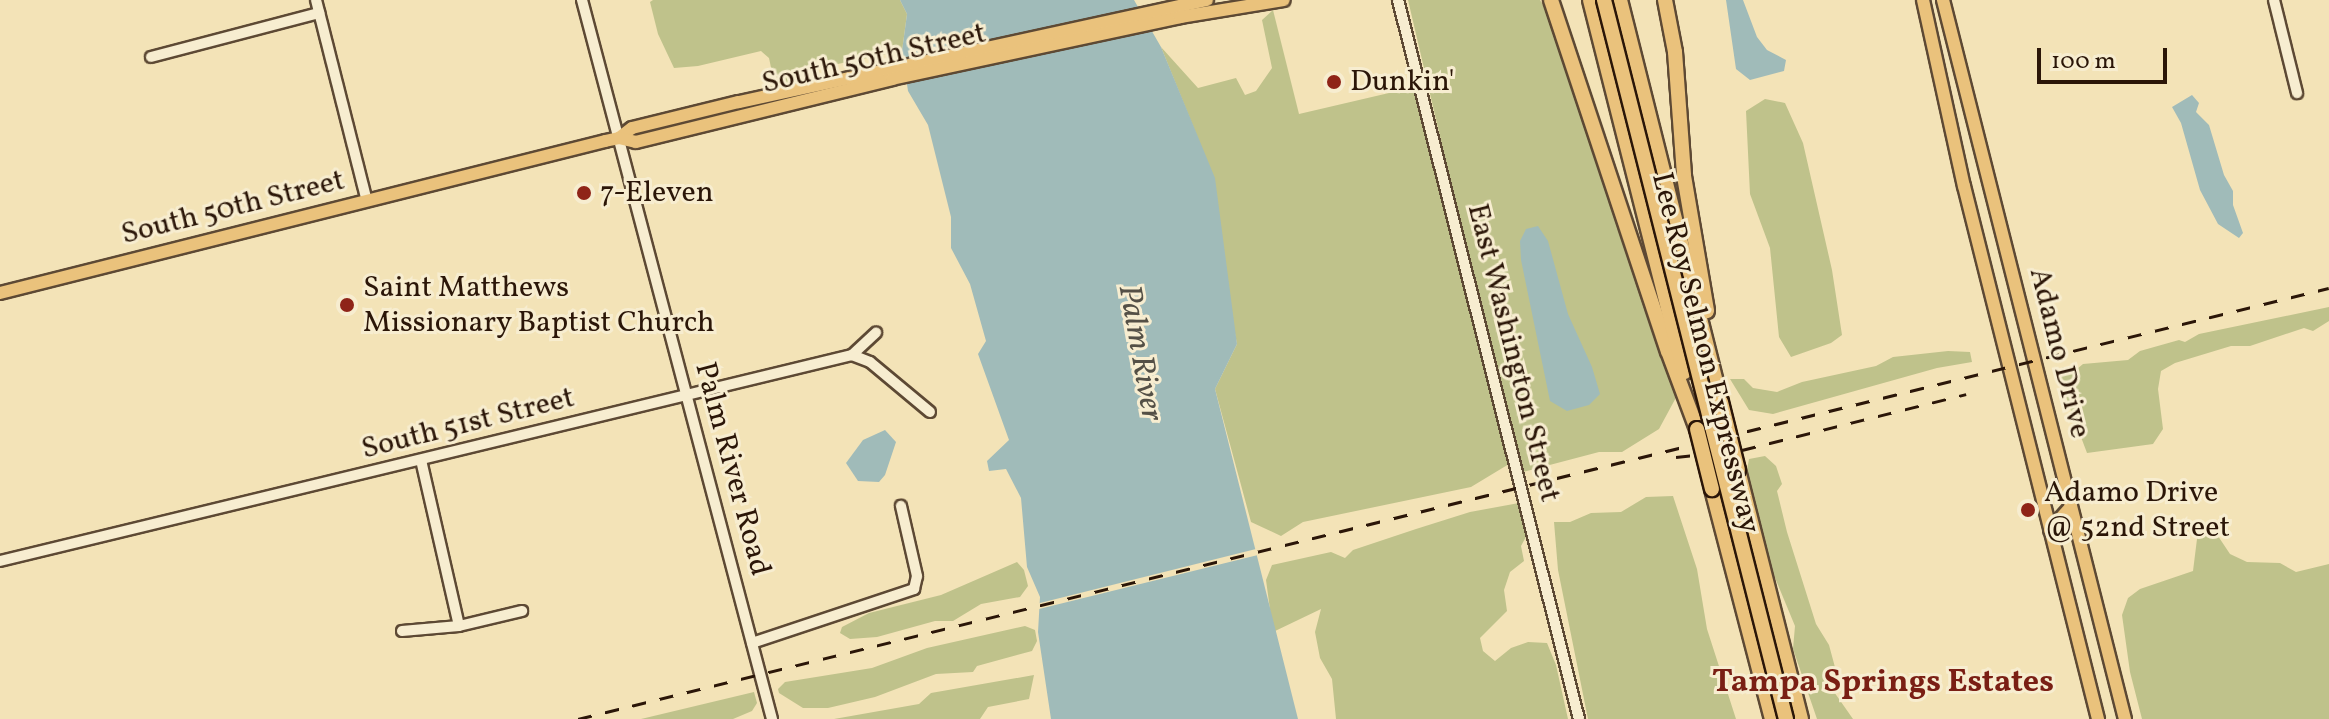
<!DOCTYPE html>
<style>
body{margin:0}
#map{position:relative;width:2329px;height:719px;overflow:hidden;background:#f3e3b7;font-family:Vollkorn,serif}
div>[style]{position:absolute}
.green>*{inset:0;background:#bfc28b}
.water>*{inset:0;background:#a0bbb9}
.pier>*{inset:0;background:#f3e3b7}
.roads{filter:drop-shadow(2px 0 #5d4934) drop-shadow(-2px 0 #5d4934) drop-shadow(0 2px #5d4934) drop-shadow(0 -2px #5d4934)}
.minor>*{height:10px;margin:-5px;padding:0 5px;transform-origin:5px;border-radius:5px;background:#f7edd0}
.major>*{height:12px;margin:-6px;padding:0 6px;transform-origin:6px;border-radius:6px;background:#eac27c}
.highway>*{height:14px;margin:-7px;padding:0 7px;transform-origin:7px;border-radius:7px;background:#eac27c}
.rail>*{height:3px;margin-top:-1.5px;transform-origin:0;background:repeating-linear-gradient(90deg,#2b1608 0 14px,transparent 0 28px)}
.bridges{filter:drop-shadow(2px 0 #2b1608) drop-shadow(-2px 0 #2b1608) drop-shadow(0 2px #2b1608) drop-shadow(0 -2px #2b1608)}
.highway-bridge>*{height:14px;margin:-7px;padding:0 7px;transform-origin:7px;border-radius:7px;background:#eac27c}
.dots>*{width:22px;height:22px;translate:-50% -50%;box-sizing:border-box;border:4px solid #f7edd0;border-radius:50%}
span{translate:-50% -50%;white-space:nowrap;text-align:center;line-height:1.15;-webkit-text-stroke:6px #f7edd0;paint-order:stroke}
.street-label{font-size:30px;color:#2b1608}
.poi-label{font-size:30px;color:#2b1608}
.left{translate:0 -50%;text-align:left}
.water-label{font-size:32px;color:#545046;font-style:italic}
.neighbourhood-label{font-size:32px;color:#7a1f14;font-weight:700}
.scale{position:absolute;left:2037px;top:48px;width:130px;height:36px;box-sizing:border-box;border:4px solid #2b1608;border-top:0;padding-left:10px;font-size:24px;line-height:28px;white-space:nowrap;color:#2b1608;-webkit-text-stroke:6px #f7edd0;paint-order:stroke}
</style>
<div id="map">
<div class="green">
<i style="clip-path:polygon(653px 0,900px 0,907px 14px,902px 51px,803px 71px,783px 88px,775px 75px,774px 82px,769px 58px,761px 51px,698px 66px,674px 68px,658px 34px,650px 2px)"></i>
<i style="clip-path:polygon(1408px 0,1540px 0,1557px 30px,1679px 392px,1659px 429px,1622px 452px,1599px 452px,1519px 473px)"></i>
<i style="clip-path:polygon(1273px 10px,1299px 114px,1419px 86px,1509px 464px,1471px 487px,1303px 522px,1281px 536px,1251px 522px,1215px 389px,1237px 344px,1197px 136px,1161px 47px,1198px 88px,1236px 78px,1245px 95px,1256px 91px,1272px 68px,1262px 20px)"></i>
<i style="clip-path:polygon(1765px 99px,1785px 103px,1803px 143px,1832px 270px,1842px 335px,1831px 343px,1791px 357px,1779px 337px,1770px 248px,1750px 194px,1746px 111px)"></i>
<i style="clip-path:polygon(2329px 307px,2329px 321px,2313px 331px,2304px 328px,2250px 346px,2231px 346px,2175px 363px,2161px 371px,2158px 389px,2163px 429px,2153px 444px,2087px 453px,2058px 376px,2063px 367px,2071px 374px,2083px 364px,2128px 360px,2140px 351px,2179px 340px,2185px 342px,2199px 334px)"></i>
<i style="clip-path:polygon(1948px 351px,1970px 352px,1972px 362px,1937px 368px,1773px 414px,1749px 410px,1730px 379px,1744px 379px,1753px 388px,1777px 392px,1802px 382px,1876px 366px,1893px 357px)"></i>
<i style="clip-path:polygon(1765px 456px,1776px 466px,1782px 484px,1777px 491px,1787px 532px,1816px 624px,1829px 645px,1836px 671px,1832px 689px,1853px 719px,1817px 719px,1793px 649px,1795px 626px,1773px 573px,1747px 470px,1749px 459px)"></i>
<i style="clip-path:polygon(1673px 496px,1697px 569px,1707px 629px,1736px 719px,1588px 719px,1558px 570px,1554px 522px,1570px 522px,1591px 513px,1621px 512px,1646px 497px)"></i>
<i style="clip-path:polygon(1519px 503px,1527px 535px,1521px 546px,1524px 561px,1510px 572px,1504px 590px,1507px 611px,1480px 638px,1483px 651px,1495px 661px,1511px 648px,1528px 642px,1547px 643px,1556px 665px,1568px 719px,1336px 719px,1332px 679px,1320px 658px,1315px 632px,1321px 609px,1273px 632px,1266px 580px,1272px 565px,1331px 552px,1345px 558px,1353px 550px,1416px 529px,1470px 512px)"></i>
<i style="clip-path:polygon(2199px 523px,2214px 530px,2230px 554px,2247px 562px,2280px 563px,2296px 572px,2329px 564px,2329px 719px,2142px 719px,2130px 672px,2122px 615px,2128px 598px,2140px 589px,2193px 571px)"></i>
<i style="clip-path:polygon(1017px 562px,1024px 570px,1028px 586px,1020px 597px,981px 604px,953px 621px,935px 621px,877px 637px,850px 639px,840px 633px,842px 627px,869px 613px,941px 595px)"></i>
<i style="clip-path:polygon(1025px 626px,1035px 630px,1037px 641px,1032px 651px,977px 666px,973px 672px,936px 674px,875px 697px,828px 708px,803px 708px,779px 693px,778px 689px,785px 682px,872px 668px,927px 648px)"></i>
<i style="clip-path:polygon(1034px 675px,1029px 699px,988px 707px,980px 719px,834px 719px,919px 704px,931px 693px)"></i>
<i style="clip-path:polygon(754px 692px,757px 703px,752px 711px,733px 719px,641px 719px)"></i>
</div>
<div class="water">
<i style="clip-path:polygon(900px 0,1134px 0,1161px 47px,1215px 178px,1237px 344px,1215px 389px,1298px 719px,1051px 719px,1038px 632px,1040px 597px,1027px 567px,1021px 498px,1006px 469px,989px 471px,987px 461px,1009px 440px,978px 354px,986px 341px,970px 284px,951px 248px,951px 217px,928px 125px,908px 91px,902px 51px,907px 14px)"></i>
<i style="clip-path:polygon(1726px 0,1743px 0,1757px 37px,1767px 50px,1786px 60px,1784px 71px,1750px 80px,1736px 69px)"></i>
<i style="clip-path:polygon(2192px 95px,2199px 103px,2196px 112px,2209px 125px,2224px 175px,2233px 191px,2233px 205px,2243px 233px,2239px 238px,2218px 224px,2200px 190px,2181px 123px,2172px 107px)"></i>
<i style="clip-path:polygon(1538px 226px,1548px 241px,1568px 314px,1592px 367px,1600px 394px,1589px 405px,1567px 411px,1550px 401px,1521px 260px,1520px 241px,1526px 229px)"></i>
<i style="clip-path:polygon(885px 430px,896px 442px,885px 475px,879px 482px,858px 481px,846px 463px,863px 440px)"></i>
</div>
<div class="pier">
<i style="clip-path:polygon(1260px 548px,1262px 554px,1035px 610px,1036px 604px)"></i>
</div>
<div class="roads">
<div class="minor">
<i style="left:316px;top:0;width:207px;rotate:75.8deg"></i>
<i style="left:582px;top:0;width:744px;rotate:75.2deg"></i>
<i style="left:1398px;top:0;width:741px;rotate:75.87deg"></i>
<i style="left:2274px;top:0;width:96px;rotate:76.1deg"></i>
<i style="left:151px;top:57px;width:174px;rotate:-14.7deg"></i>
<i style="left:852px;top:355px;width:33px;rotate:-43deg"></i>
<i style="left:421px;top:460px;width:170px;rotate:77.1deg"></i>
<i style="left:0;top:561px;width:877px;rotate:-13.59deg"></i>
<i style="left:852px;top:355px;width:19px;rotate:21deg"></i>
<i style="left:870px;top:362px;width:78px;rotate:39.8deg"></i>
<i style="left:402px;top:631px;width:57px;rotate:-5deg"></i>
<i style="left:459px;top:626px;width:65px;rotate:-13.4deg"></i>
<i style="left:752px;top:643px;width:171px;rotate:-18.4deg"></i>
<i style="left:914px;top:589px;width:13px;rotate:-77deg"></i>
<i style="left:917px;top:576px;width:72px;rotate:-102.9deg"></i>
</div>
<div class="major">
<i style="left:1923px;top:0;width:190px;rotate:77.6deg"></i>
<i style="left:1964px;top:186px;width:550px;rotate:75.89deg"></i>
<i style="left:1943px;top:0;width:742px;rotate:75.8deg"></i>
<i style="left:619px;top:138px;width:16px;rotate:-38deg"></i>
<i style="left:632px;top:128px;width:110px;rotate:-13.7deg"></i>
<i style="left:739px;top:102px;width:479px;rotate:-12.3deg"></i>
<i style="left:0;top:293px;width:624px;rotate:-14.1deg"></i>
<i style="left:605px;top:141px;width:14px;rotate:-12deg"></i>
<i style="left:619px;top:138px;width:17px;rotate:13deg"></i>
<i style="left:636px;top:142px;width:264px;rotate:-13.8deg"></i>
<i style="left:892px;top:79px;width:295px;rotate:-12.1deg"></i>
<i style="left:1180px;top:17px;width:105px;rotate:-9.3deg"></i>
<i style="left:2050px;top:530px;width:31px;rotate:-48deg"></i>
</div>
<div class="highway">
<i style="left:1551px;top:0;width:370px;rotate:71.6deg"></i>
<i style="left:1668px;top:351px;width:83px;rotate:69.6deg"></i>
<i style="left:1590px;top:0;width:384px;rotate:75.8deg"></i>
<i style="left:1620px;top:0;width:414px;rotate:75.9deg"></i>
<i style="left:1665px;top:0;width:53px;rotate:79.1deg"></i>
<i style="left:1675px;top:52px;width:124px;rotate:85.8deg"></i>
<i style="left:1684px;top:176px;width:137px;rotate:80.3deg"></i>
<i style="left:1738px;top:470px;width:257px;rotate:75.8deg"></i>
<i style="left:1712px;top:489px;width:238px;rotate:75.4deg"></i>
</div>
</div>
<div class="rail">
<i style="left:1676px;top:457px;width:66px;rotate:-6.1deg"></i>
<i style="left:1742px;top:450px;width:231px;rotate:-14deg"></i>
<i style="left:578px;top:719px;width:1803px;rotate:-13.83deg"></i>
</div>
<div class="bridges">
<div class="highway-bridge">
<i style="left:1604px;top:0;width:742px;rotate:75.8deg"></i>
<i style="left:1721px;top:402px;width:70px;rotate:76deg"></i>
<i style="left:1697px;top:429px;width:62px;rotate:76deg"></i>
</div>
</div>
<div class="dots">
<i style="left:1334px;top:82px;background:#8f2418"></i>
<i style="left:584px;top:193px;background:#8f2418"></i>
<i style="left:347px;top:305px;background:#8f2418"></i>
<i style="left:2028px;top:510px;background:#8f2418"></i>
</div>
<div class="street-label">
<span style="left:874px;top:59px;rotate:-13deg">South 50th Street</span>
<span style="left:233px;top:208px;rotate:-14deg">South 50th Street</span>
<span style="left:1513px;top:353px;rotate:76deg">East Washington Street</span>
<span style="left:1705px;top:353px;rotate:76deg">Lee Roy Selmon Expressway</span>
<span style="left:2059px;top:353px;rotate:76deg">Adamo Drive</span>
<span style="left:468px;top:424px;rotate:-14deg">South 51st Street</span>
<span style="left:732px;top:469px;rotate:75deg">Palm River Road</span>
</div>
<div class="poi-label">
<span class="left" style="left:1350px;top:82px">Dunkin'</span>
<span class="left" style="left:600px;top:193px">7-Eleven</span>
<span class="left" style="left:363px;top:305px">Saint Matthews<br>Missionary Baptist Church</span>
<span class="left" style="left:2044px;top:510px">Adamo Drive<br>@ 52nd Street</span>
</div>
<div class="water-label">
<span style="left:1139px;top:353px;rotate:80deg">Palm River</span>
</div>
<div class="neighbourhood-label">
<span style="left:1883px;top:683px">Tampa Springs Estates</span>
</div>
<div class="scale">100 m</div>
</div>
